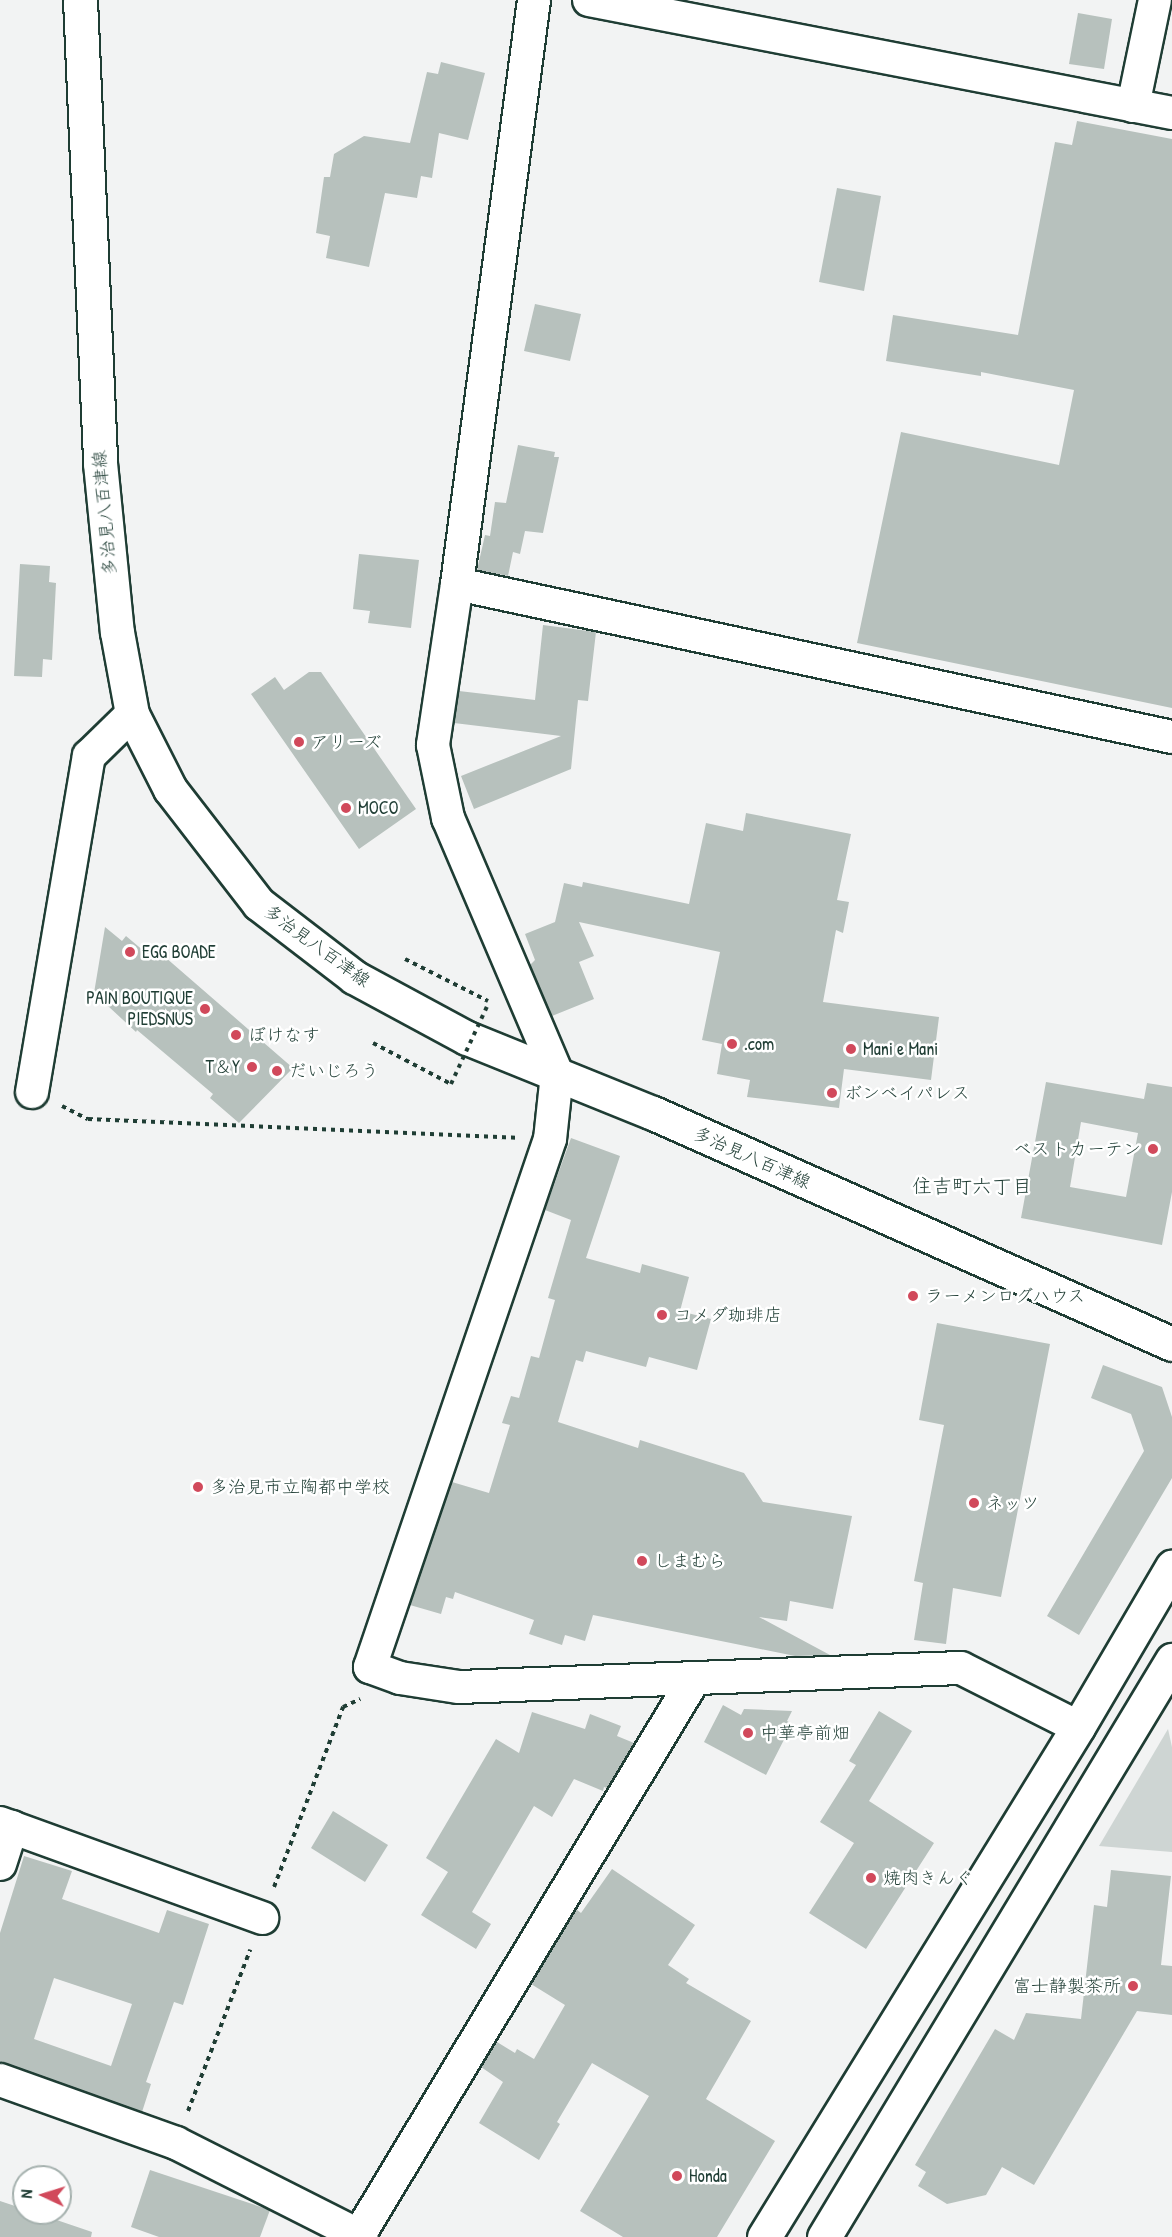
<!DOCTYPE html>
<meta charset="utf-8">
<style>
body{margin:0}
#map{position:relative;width:1172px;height:2237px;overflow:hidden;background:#f2f3f3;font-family:"Patrick Hand","Klee One",sans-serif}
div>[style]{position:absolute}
.green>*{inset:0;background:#ced5d3}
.building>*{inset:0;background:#b7c1bd}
.path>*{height:4px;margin-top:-2px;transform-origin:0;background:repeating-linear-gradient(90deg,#1f3d34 0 4.5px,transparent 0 9px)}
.roads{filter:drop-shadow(2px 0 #1f3d34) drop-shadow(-2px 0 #1f3d34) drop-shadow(0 2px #1f3d34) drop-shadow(0 -2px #1f3d34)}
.minor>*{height:32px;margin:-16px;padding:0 16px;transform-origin:16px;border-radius:16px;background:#fff}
.tertiary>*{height:33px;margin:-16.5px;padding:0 16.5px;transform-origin:16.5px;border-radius:16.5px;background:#fff}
.secondary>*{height:33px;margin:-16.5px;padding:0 16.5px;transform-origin:16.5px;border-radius:16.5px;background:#fff}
.path-bridge>*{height:4px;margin-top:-2px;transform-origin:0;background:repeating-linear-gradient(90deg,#1f3d34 0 4.5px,transparent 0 9px)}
.dots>*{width:16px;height:16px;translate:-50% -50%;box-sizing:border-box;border:3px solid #fff;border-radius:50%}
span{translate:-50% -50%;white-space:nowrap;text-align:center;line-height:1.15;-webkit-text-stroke:5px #fff;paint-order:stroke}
.street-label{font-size:18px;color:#1f3d34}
.poi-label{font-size:18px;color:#1f3d34}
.left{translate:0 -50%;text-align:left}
.right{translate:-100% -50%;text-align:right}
.neighbourhood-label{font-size:20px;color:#1f3d34}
.north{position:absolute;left:12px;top:2165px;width:60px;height:60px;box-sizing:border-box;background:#fff;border:2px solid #a5b1ae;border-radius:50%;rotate:274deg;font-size:16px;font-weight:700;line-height:24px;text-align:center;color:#1f3d34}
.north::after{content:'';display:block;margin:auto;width:21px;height:27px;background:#d1495b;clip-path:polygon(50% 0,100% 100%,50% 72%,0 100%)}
</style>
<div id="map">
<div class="green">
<i style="clip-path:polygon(1168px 1729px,1172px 1747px,1172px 1852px,1099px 1846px)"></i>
</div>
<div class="building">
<i style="clip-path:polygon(1078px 13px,1112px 19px,1104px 69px,1069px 64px)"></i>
<i style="clip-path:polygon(441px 62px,485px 73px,468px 140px,439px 133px,432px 178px,421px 176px,417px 198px,385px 193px,369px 267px,326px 258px,330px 236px,316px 233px,324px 177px,330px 177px,334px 154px,364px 136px,410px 143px,427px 72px,438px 74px)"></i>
<i style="clip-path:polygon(1077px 121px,1172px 139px,1172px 708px,857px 643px,901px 432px,1059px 465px,1074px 390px,981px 372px,981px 376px,886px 361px,893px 315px,1018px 335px,1055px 142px,1072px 145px)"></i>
<i style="clip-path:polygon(837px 188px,881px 196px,864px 291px,819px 282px)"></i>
<i style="clip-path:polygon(535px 304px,581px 314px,570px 361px,524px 351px)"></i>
<i style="clip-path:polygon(518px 445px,555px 452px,554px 457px,559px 457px,543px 533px,525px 531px,520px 554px,513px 552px,508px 576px,477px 570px,485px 535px,490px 536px,495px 502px,506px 503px)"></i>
<i style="clip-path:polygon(359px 554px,419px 560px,411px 628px,368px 623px,370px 611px,353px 609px)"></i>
<i style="clip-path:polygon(20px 564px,50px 566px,49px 582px,56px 583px,52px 660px,43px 659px,42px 677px,14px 676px)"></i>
<i style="clip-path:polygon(543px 625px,596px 632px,588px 701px,578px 700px,571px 769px,474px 809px,461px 776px,561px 736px,454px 723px,459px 691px,535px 700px)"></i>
<i style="clip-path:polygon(309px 672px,321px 672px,416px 809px,359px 849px,251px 694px,275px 677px,284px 690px)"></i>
<i style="clip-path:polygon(746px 813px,851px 834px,837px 900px,849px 902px,843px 933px,836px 930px,823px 1002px,939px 1017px,931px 1080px,844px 1069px,839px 1108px,747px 1097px,750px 1080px,717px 1074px,722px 1044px,702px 1040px,720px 952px,579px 922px,594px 956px,579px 962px,594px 999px,552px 1016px,530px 965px,535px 960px,525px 934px,555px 922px,564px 883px,582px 887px,583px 882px,689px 904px,706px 823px,743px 831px)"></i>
<i style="clip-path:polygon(105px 927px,122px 941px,126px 936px,145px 952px,150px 944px,293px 1068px,239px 1123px,210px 1098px,213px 1094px,137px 1030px,136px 1032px,94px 993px)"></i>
<i style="clip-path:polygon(evenodd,1046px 1082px,1144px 1099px,1147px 1083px,1172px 1087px,1172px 1192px,1162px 1245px,1021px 1218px,1046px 1082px,1081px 1122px,1138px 1133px,1126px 1197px,1070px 1187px,1081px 1122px)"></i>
<i style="clip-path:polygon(571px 1138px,620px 1156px,586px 1258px,640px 1273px,642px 1264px,689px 1277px,680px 1311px,711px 1319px,697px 1370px,649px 1357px,646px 1367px,586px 1351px,583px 1362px,576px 1360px,558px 1422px,638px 1448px,640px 1440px,744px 1473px,763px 1502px,852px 1516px,833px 1609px,790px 1601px,787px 1621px,759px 1617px,830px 1655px,795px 1656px,593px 1615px,585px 1641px,565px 1635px,562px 1645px,529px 1634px,534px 1620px,455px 1592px,453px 1599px,446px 1597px,441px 1614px,410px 1605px,452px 1482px,489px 1493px,510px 1425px,502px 1423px,511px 1396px,519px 1398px,531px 1356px,539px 1358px,555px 1300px,548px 1298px,571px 1220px,545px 1210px)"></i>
<i style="clip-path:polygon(937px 1323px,1050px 1344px,1001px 1597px,953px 1588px,946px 1644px,914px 1640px,923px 1583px,914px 1581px,944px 1425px,919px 1420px)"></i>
<i style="clip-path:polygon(1103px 1365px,1162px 1387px,1172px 1417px,1172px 1478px,1079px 1635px,1047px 1616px,1144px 1451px,1131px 1414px,1091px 1398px)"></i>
<i style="clip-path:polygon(723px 1705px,741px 1715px,744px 1709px,792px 1711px,787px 1721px,792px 1724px,766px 1775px,704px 1742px)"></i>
<i style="clip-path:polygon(879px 1711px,912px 1731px,869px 1801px,934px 1843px,866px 1949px,809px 1913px,854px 1843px,820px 1822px,856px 1765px,849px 1761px)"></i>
<i style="clip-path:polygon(532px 1712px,585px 1729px,590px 1714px,621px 1726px,617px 1736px,634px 1743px,607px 1788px,604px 1787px,603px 1791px,574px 1779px,552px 1817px,534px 1806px,472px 1912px,491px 1924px,476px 1949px,421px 1915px,448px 1872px,426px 1858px,496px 1739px,519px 1753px)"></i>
<i style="clip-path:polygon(333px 1811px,388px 1845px,365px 1882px,311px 1848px)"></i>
<i style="clip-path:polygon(evenodd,24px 1856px,72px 1871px,62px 1899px,159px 1933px,167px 1910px,209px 1924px,183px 2005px,174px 2002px,146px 2082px,151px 2084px,142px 2112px,0 2062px,0 1933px,24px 1856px,54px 1978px,132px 2004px,111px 2066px,34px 2039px,54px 1978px)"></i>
<i style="clip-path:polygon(612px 1869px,695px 1925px,668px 1965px,689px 1979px,686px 1983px,751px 2021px,706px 2099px,775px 2141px,717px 2237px,623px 2237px,580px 2211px,649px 2096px,592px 2063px,557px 2122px,560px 2124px,539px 2160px,479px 2123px,503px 2082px,481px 2067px,497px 2042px,515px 2053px,517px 2049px,534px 2059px,565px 2005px,531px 1984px,576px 1909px,581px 1913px)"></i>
<i style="clip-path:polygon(1111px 1870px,1171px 1876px,1161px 1965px,1172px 1966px,1172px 2015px,1137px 2011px,1034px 2185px,1002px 2167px,986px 2195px,947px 2204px,918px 2186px,926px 2172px,915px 2165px,995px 2029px,1014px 2040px,1026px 2013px,1081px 2019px,1094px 1905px,1107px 1907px)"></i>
<i style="clip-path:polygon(150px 2170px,270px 2210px,260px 2237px,159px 2237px,131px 2227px)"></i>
<i style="clip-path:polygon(0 2201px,24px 2209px,24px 2213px,36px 2213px,92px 2232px,91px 2237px,0 2237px)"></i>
</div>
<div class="path">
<i style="left:405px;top:959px;width:93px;rotate:26.8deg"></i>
<i style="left:373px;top:1043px;width:88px;rotate:27.7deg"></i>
<i style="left:62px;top:1106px;width:29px;rotate:27deg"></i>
<i style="left:88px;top:1119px;width:428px;rotate:2.5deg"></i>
<i style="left:274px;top:1887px;width:193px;rotate:-69deg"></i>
<i style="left:343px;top:1707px;width:19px;rotate:-25deg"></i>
<i style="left:188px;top:2111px;width:173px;rotate:-68.9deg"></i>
</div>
<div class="roads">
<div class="minor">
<i style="left:534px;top:0;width:589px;rotate:97.51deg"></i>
<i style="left:457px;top:584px;width:163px;rotate:98.5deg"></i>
<i style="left:433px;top:745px;width:75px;rotate:78.4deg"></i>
<i style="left:448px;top:818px;width:278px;rotate:66.9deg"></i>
<i style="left:557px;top:1074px;width:65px;rotate:96.1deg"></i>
<i style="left:550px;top:1139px;width:558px;rotate:108.82deg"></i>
<i style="left:370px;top:1667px;width:32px;rotate:20deg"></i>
<i style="left:400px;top:1678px;width:60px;rotate:8.7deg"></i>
<i style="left:459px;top:1687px;width:502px;rotate:-2.17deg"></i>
<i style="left:961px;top:1668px;width:131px;rotate:26.8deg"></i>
<i style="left:589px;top:0;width:594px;rotate:10.97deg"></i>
<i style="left:1133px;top:106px;width:108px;rotate:-78.3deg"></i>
<i style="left:457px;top:584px;width:731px;rotate:12.08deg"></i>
<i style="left:32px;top:1092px;width:341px;rotate:-80.4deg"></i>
<i style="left:89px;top:756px;width:60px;rotate:-44.3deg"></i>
<i style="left:0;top:1823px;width:279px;rotate:19.9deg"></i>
<i style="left:0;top:1864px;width:39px;rotate:-72deg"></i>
<i style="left:0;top:2080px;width:187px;rotate:19.7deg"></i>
<i style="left:176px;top:2143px;width:208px;rotate:26.8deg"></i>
<i style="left:359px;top:2235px;width:649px;rotate:-58.93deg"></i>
</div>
<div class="tertiary">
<i style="left:764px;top:2237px;width:599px;rotate:-58.38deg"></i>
<i style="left:1078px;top:1727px;width:186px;rotate:-59.6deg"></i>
<i style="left:824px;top:2237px;width:674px;rotate:-58.9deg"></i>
</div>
<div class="secondary">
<i style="left:80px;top:0;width:463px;rotate:87.5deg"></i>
<i style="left:100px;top:463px;width:170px;rotate:84.3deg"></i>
<i style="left:117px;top:632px;width:83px;rotate:79.6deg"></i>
<i style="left:132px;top:714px;width:84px;rotate:63.1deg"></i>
<i style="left:170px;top:789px;width:145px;rotate:52.3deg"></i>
<i style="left:259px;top:904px;width:120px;rotate:37.5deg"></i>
<i style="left:354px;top:977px;width:128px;rotate:28.4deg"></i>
<i style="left:467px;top:1038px;width:201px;rotate:22deg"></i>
<i style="left:653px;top:1113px;width:568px;rotate:23.99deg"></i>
</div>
</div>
<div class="path-bridge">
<i style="left:451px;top:1084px;width:90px;rotate:-65.1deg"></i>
</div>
<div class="dots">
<i style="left:299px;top:742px;background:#d1495b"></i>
<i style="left:346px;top:808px;background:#d1495b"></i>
<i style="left:130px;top:952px;background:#d1495b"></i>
<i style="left:205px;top:1009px;background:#d1495b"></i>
<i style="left:236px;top:1035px;background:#d1495b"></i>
<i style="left:732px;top:1044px;background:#d1495b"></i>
<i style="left:851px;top:1049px;background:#d1495b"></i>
<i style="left:252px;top:1067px;background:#d1495b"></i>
<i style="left:277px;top:1071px;background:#d1495b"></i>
<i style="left:832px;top:1093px;background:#d1495b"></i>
<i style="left:1153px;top:1149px;background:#d1495b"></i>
<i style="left:913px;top:1296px;background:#d1495b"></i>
<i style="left:662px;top:1315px;background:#d1495b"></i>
<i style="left:198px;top:1487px;background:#d1495b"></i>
<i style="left:974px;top:1503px;background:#d1495b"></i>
<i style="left:642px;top:1561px;background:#d1495b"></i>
<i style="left:748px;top:1733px;background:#d1495b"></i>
<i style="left:871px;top:1878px;background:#d1495b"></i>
<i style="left:1133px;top:1986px;background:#d1495b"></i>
<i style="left:677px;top:2176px;background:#d1495b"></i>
</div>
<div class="street-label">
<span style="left:105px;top:513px;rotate:-95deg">多治見八百津線</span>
<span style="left:317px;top:946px;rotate:36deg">多治見八百津線</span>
<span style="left:752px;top:1158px;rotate:24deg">多治見八百津線</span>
</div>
<div class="poi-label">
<span class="left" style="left:311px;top:742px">アリーズ</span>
<span class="left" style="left:358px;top:808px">MOCO</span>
<span class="left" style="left:142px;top:952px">EGG BOADE</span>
<span class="right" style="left:193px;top:1009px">PAIN BOUTIQUE<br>PIEDSNUS</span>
<span class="left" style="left:248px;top:1035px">ぼけなす</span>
<span class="left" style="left:744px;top:1044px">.com</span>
<span class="left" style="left:863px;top:1049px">Mani e Mani</span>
<span class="right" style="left:240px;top:1067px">T＆Y</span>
<span class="left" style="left:289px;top:1071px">だいじろう</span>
<span class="left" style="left:844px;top:1093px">ボンベイパレス</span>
<span class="right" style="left:1141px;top:1149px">ベストカーテン</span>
<span class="left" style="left:925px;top:1296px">ラーメンログハウス</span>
<span class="left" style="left:674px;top:1315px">コメダ珈琲店</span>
<span class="left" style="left:210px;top:1487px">多治見市立陶都中学校</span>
<span class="left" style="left:986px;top:1503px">ネッツ</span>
<span class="left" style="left:654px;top:1561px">しまむら</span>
<span class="left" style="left:760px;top:1733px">中華亭前畑</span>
<span class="left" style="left:883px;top:1878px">焼肉きんぐ</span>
<span class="right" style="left:1121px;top:1986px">富士静製茶所</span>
<span class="left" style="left:689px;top:2176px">Honda</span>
</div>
<div class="neighbourhood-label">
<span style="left:972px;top:1185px">住吉町六丁目</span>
</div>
<div class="north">N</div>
</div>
